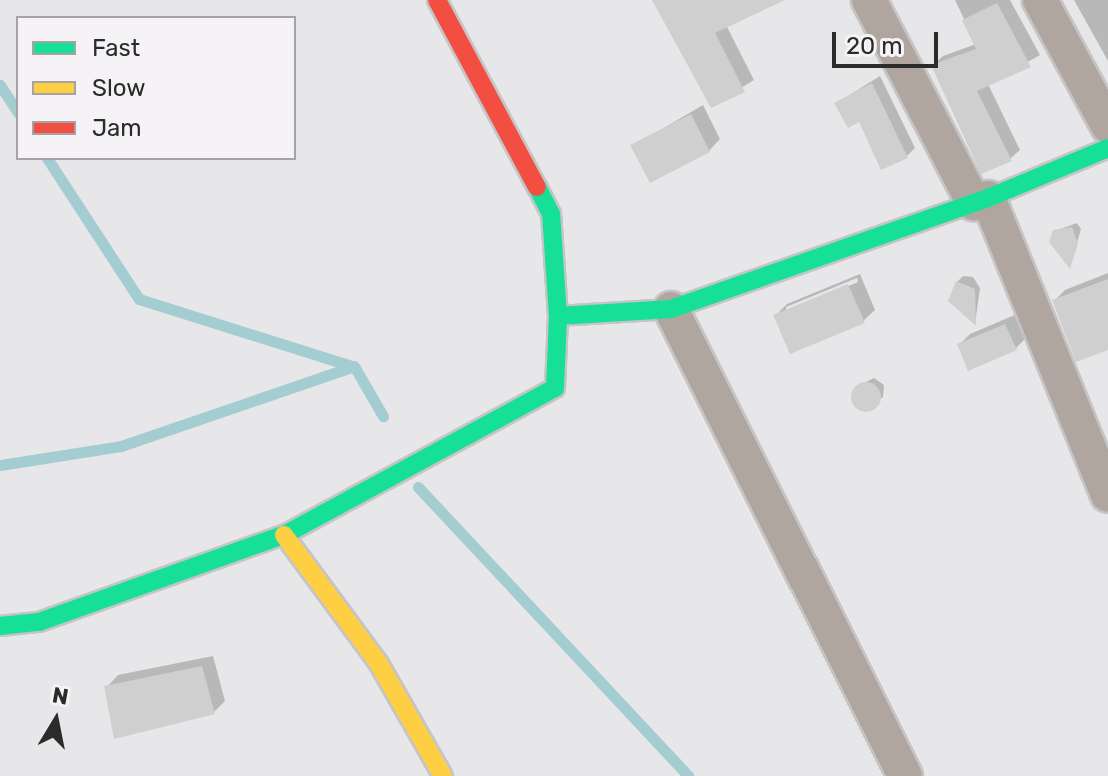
<!DOCTYPE html>
<style>
body{margin:0}
#map{position:relative;width:1108px;height:776px;overflow:hidden;background:#e7e6e8;font-family:Rubik,sans-serif}
div>[style]{position:absolute}
.shadow>*{inset:0;background:#0003}
.stream>*{height:11px;margin:-5.5px;padding:0 5.5px;transform-origin:5.5px;border-radius:5.5px;background:#a4cdd1}
.building>*{inset:0;background:#d0cfd0}
.round{border-radius:50%}
.roads{filter:drop-shadow(2px 0 #c5c4c6) drop-shadow(-2px 0 #c5c4c6) drop-shadow(0 2px #c5c4c6) drop-shadow(0 -2px #c5c4c6)}
.street>*{height:34px;margin:-17px;padding:0 17px;transform-origin:17px;border-radius:17px;background:#b1a69f}
.fast>*{height:18px;margin:-9px;padding:0 9px;transform-origin:9px;border-radius:9px;background:#16e098}
.slow>*{height:18px;margin:-9px;padding:0 9px;transform-origin:9px;border-radius:9px;background:#ffcf43}
.jam>*{height:18px;margin:-9px;padding:0 9px;transform-origin:9px;border-radius:9px;background:#f24e42}
span{translate:-50% -50%;white-space:nowrap;text-align:center;line-height:1.15;-webkit-text-stroke:6px #f5f3f6;paint-order:stroke}
.legend{position:absolute;left:16px;top:16px;width:280px;height:144px;box-sizing:border-box;background:#f5f3f6;border:2px solid #a5a3a5;margin:0;padding:10px 14px;list-style:none;font-size:24px;color:#2c2b2c}
.legend li{display:flex;align-items:center;gap:16px;height:40px}
.legend b{width:40px;border:2px solid #a5a3a5}
.north{position:absolute;left:16px;top:680px;width:80px;height:80px;-webkit-text-stroke:6px #f5f3f6;paint-order:stroke;rotate:10deg;font-size:22px;font-weight:700;line-height:32px;text-align:center;color:#2c2b2c}
.north::after{content:'';display:block;margin:auto;width:28px;height:36px;background:#2c2b2c;clip-path:polygon(50% 0,100% 100%,50% 72%,0 100%)}
.scale{position:absolute;left:832px;top:32px;width:106px;height:36px;box-sizing:border-box;border:4px solid #2c2b2c;border-top:0;padding-left:10px;font-size:24px;line-height:28px;white-space:nowrap;color:#2c2b2c;-webkit-text-stroke:6px #f5f3f6;paint-order:stroke}
</style>
<div id="map">
<div class="shadow">
<i style="clip-path:polygon(704px 0,773px 0,726px 25px,754px 80px,711px 106px)"></i>
<i style="clip-path:polygon(955px 0,1010px 0,1040px 55px,988px 84px,1020px 150px,1010px 159px,933px 65px,943px 56px,976px 44px)"></i>
<i style="clip-path:polygon(1074px 0,1108px 0,1108px 61px)"></i>
<i style="clip-path:polygon(880px 76px,915px 148px,906px 157px,837px 103px)"></i>
<i style="clip-path:polygon(703px 105px,720px 139px,709px 151px,633px 146px)"></i>
<i style="clip-path:polygon(1077px 223px,1081px 229px,1070px 266px,1055px 231px)"></i>
<i style="clip-path:polygon(1108px 273px,1108px 346px,1054px 301px,1065px 290px)"></i>
<i style="clip-path:polygon(evenodd,860px 274px,875px 310px,863px 321px,776px 315px,787px 304px,860px 274px,857px 278px,858px 282px,786px 312px,786px 307px,857px 278px)"></i>
<i style="clip-path:polygon(963px 276px,973px 277px,980px 288px,975px 324px,957px 282px)"></i>
<i style="clip-path:polygon(1017px 314px,1027px 337px,1016px 348px,959px 345px,970px 334px)"></i>
<i style="clip-path:polygon(874px 378px,884px 385px,883px 397px,862px 411px,857px 405px,858px 386px)"></i>
<i style="clip-path:polygon(213px 656px,225px 701px,214px 712px,107px 687px,118px 675px)"></i>
</div>
<div class="stream">
<i style="left:0;top:85px;width:33px;rotate:57deg"></i>
<i style="left:47px;top:158px;width:168px;rotate:56.9deg"></i>
<i style="left:139px;top:299px;width:223px;rotate:17.5deg"></i>
<i style="left:0;top:465px;width:122px;rotate:-8.9deg"></i>
<i style="left:121px;top:446px;width:246px;rotate:-18.9deg"></i>
<i style="left:354px;top:366px;width:58px;rotate:59.9deg"></i>
<i style="left:418px;top:487px;width:396px;rotate:46.9deg"></i>
</div>
<div class="building">
<i style="clip-path:polygon(652px 0,785px 0,715px 33px,745px 92px,711px 108px)"></i>
<i style="clip-path:polygon(997px 3px,1031px 67px,977px 91px,1012px 161px,981px 174px,931px 65px,976px 49px,962px 20px)"></i>
<i style="clip-path:polygon(872px 83px,908px 158px,881px 170px,859px 122px,848px 128px,834px 103px)"></i>
<i style="clip-path:polygon(691px 114px,710px 152px,650px 183px,630px 145px)"></i>
<i style="clip-path:polygon(1072px 227px,1078px 244px,1070px 269px,1049px 242px,1053px 230px)"></i>
<i style="clip-path:polygon(1108px 279px,1108px 350px,1076px 362px,1052px 300px)"></i>
<i style="clip-path:polygon(956px 281px,975px 289px,976px 326px,948px 301px)"></i>
<i style="clip-path:polygon(848px 284px,865px 323px,790px 354px,773px 315px)"></i>
<i style="clip-path:polygon(1005px 324px,1017px 350px,968px 371px,957px 344px)"></i>
<i class="round" style="left:851px;top:382px;width:30px;height:30px"></i>
<i style="clip-path:polygon(202px 666px,215px 714px,114px 739px,104px 686px)"></i>
</div>
<div class="roads">
<div class="street">
<i style="left:869px;top:0;width:229px;rotate:62.7deg"></i>
<i style="left:1040px;top:0;width:143px;rotate:61.6deg"></i>
<i style="left:988px;top:198px;width:320px;rotate:68deg"></i>
<i style="left:671px;top:309px;width:522px;rotate:63.39deg"></i>
</div>
<div class="fast">
<i style="left:558px;top:316px;width:113px;rotate:-3.5deg"></i>
<i style="left:671px;top:309px;width:336px;rotate:-19.3deg"></i>
<i style="left:988px;top:198px;width:130px;rotate:-22.6deg"></i>
<i style="left:0;top:626px;width:39px;rotate:-6deg"></i>
<i style="left:39px;top:622px;width:260px;rotate:-19.6deg"></i>
<i style="left:284px;top:535px;width:308px;rotate:-28.5deg"></i>
<i style="left:555px;top:388px;width:72px;rotate:-87.6deg"></i>
<i style="left:558px;top:316px;width:102px;rotate:-93.9deg"></i>
<i style="left:551px;top:214px;width:30px;rotate:-117deg"></i>
</div>
<div class="slow">
<i style="left:284px;top:535px;width:160px;rotate:53.6deg"></i>
<i style="left:379px;top:664px;width:129px;rotate:60.3deg"></i>
</div>
<div class="jam">
<i style="left:437px;top:0;width:212px;rotate:61.9deg"></i>
</div>
</div>
<ul class="legend">
<li><b style="height:10px;background:#16e098"></b>Fast</li>
<li><b style="height:10px;background:#ffcf43"></b>Slow</li>
<li><b style="height:10px;background:#f24e42"></b>Jam</li>
</ul>
<div class="north">N</div>
<div class="scale">20 m</div>
</div>
